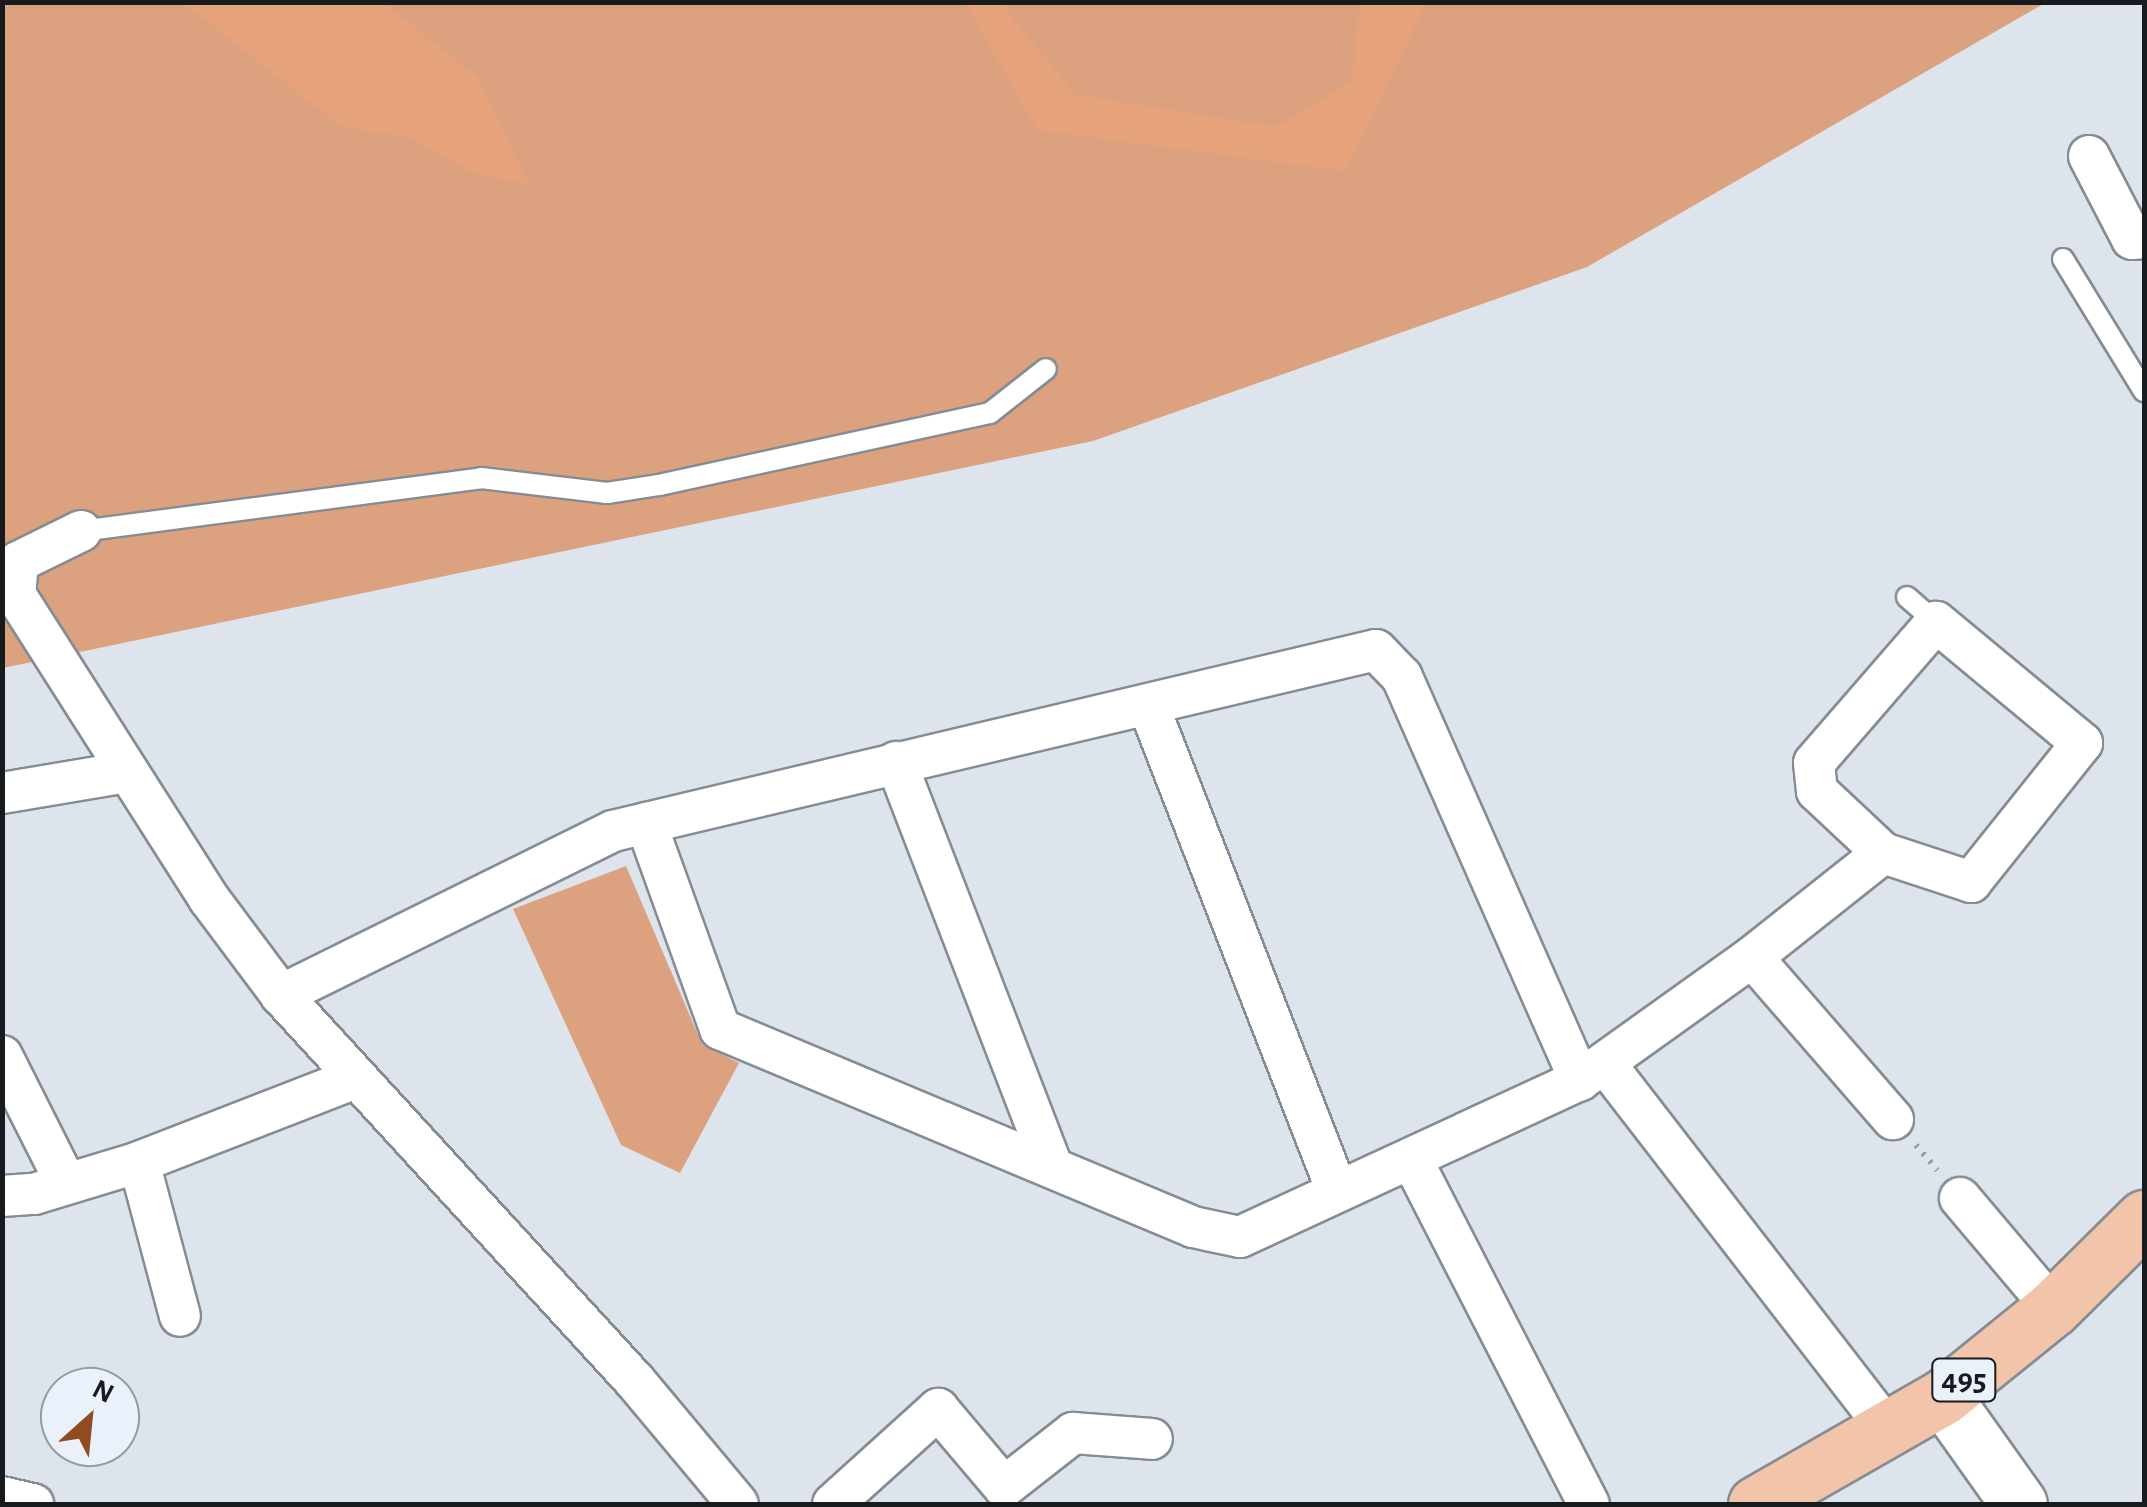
<!DOCTYPE html>
<style>
body{margin:0}
#map{position:relative;width:2147px;height:1507px;overflow:hidden;background:#dde4ec;font-family:"Alegreya Sans",sans-serif}
div>[style]{position:absolute}
.green>*{inset:0;background:#dca17f}
.forest>*{inset:0;background:#e6a37b}
.path>*{height:6px;margin-top:-3px;transform-origin:0;background:repeating-linear-gradient(90deg,#969ca2 0 2.5px,transparent 0 10.5px)}
.roads{filter:drop-shadow(2px 0 #858c93) drop-shadow(-2px 0 #858c93) drop-shadow(0 2px #858c93) drop-shadow(0 -2px #858c93)}
.lane>*{height:20px;margin:-10px;padding:0 10px;transform-origin:10px;border-radius:10px;background:#fff}
.street>*{height:40px;margin:-20px;padding:0 20px;transform-origin:20px;border-radius:20px;background:#fff}
.secondary>*{height:55px;margin:-27.5px;padding:0 27.5px;transform-origin:27.5px;border-radius:27.5px;background:#fff}
.highway>*{height:55px;margin:-27.5px;padding:0 27.5px;transform-origin:27.5px;border-radius:27.5px;background:#f2c4aa}
span{translate:-50% -50%;white-space:nowrap;text-align:center;line-height:1.15;-webkit-text-stroke:8px #eaf1fa;paint-order:stroke}
.shield-label span{padding:2px 8px;background:#eaf1fa;border:2px solid;border-radius:8px;-webkit-text-stroke-width:0}
.shield-label{font-size:32px;color:#181b1e;font-weight:700}
.frame{position:absolute;inset:0;border:5px solid #181b1e;pointer-events:none}
.north{position:absolute;left:40px;top:1367px;width:100px;height:100px;box-sizing:border-box;background:#eaf1fa;border:2px solid #969ba2;border-radius:50%;rotate:27deg;font-size:28px;font-weight:700;line-height:40px;text-align:center;color:#181b1e}
.north::after{content:'';display:block;margin:auto;width:35px;height:45px;background:#904c1f;clip-path:polygon(50% 0,100% 100%,50% 72%,0 100%)}
</style>
<div id="map">
<div class="green">
<i style="clip-path:polygon(3px 3px,2045px 3px,1587px 267px,1093px 441px,3px 668px)"></i>
<i style="clip-path:polygon(626px 866px,702px 1044px,739px 1063px,680px 1173px,621px 1145px,513px 909px)"></i>
</div>
<div class="forest">
<i style="clip-path:polygon(184px 3px,383px 3px,478px 77px,529px 185px,472px 173px,411px 138px,341px 127px)"></i>
<i style="clip-path:polygon(966px 3px,1000px 3px,1076px 95px,1276px 127px,1351px 82px,1360px 3px,1426px 3px,1346px 171px,1037px 130px)"></i>
</div>
<div class="path">
<i style="left:1916px;top:1145px;width:33px;rotate:50deg"></i>
</div>
<div class="roads">
<div class="lane">
<i style="left:2063px;top:259px;width:155px;rotate:58.5deg"></i>
<i style="left:81px;top:531px;width:403px;rotate:-7.5deg"></i>
<i style="left:481px;top:478px;width:127px;rotate:6.8deg"></i>
<i style="left:607px;top:493px;width:53px;rotate:-8.7deg"></i>
<i style="left:659px;top:485px;width:339px;rotate:-12.3deg"></i>
<i style="left:990px;top:413px;width:71px;rotate:-38.2deg"></i>
<i style="left:1907px;top:597px;width:38px;rotate:41deg"></i>
</div>
<div class="street">
<i style="left:2089px;top:156px;width:93px;rotate:62.6deg"></i>
<i style="left:2132px;top:239px;width:12px;rotate:-5deg"></i>
<i style="left:81px;top:531px;width:70px;rotate:153.8deg"></i>
<i style="left:18px;top:562px;width:32px;rotate:95deg"></i>
<i style="left:15px;top:594px;width:363px;rotate:57.5deg"></i>
<i style="left:210px;top:900px;width:119px;rotate:53.2deg"></i>
<i style="left:281px;top:995px;width:524px;rotate:47.48deg"></i>
<i style="left:635px;top:1381px;width:160px;rotate:50.1deg"></i>
<i style="left:1149px;top:707px;width:519px;rotate:68.77deg"></i>
<i style="left:896px;top:762px;width:431px;rotate:68.9deg"></i>
<i style="left:2px;top:793px;width:127px;rotate:-9.5deg"></i>
<i style="left:646px;top:823px;width:219px;rotate:70.2deg"></i>
<i style="left:720px;top:1029px;width:513px;rotate:22.71deg"></i>
<i style="left:1193px;top:1227px;width:48px;rotate:12deg"></i>
<i style="left:1240px;top:1237px;width:374px;rotate:-24.8deg"></i>
<i style="left:1580px;top:1080px;width:211px;rotate:-35.6deg"></i>
<i style="left:1752px;top:957px;width:215px;rotate:49deg"></i>
<i style="left:1752px;top:957px;width:167px;rotate:-38.4deg"></i>
<i style="left:1883px;top:853px;width:93px;rotate:18.2deg"></i>
<i style="left:1971px;top:882px;width:178px;rotate:-51.4deg"></i>
<i style="left:2082px;top:743px;width:190px;rotate:-140.3deg"></i>
<i style="left:1936px;top:622px;width:186px;rotate:130.9deg"></i>
<i style="left:1814px;top:763px;width:28px;rotate:84deg"></i>
<i style="left:1817px;top:791px;width:91px;rotate:43.2deg"></i>
<i style="left:281px;top:995px;width:370px;rotate:-26.3deg"></i>
<i style="left:613px;top:831px;width:784px;rotate:-13.35deg"></i>
<i style="left:1376px;top:650px;width:37px;rotate:46deg"></i>
<i style="left:1402px;top:677px;width:441px;rotate:66.2deg"></i>
<i style="left:2px;top:1056px;width:142px;rotate:63.3deg"></i>
<i style="left:1607px;top:1066px;width:460px;rotate:52.3deg"></i>
<i style="left:1412px;top:1160px;width:387px;rotate:62.8deg"></i>
<i style="left:139px;top:1162px;width:159px;rotate:75.1deg"></i>
<i style="left:2px;top:1196px;width:32px;rotate:-4deg"></i>
<i style="left:34px;top:1194px;width:110px;rotate:-16.9deg"></i>
<i style="left:139px;top:1162px;width:233px;rotate:-21.2deg"></i>
<i style="left:1960px;top:1198px;width:144px;rotate:49.8deg"></i>
<i style="left:2px;top:1497px;width:32px;rotate:13deg"></i>
<i style="left:833px;top:1504px;width:142px;rotate:-42.1deg"></i>
<i style="left:938px;top:1409px;width:102px;rotate:49.8deg"></i>
<i style="left:1004px;top:1487px;width:88px;rotate:-38deg"></i>
<i style="left:1073px;top:1433px;width:79px;rotate:4.3deg"></i>
</div>
<div class="secondary">
<i style="left:1943px;top:1397px;width:131px;rotate:54.6deg"></i>
</div>
<div class="highway">
<i style="left:1756px;top:1504px;width:215px;rotate:-29.8deg"></i>
<i style="left:1943px;top:1397px;width:141px;rotate:-39deg"></i>
<i style="left:2053px;top:1308px;width:128px;rotate:-44.7deg"></i>
</div>
</div>
<div class="shield-label">
<span style="left:1964px;top:1380px">495</span>
</div>
<div class="frame"></div>
<div class="north">N</div>
</div>
